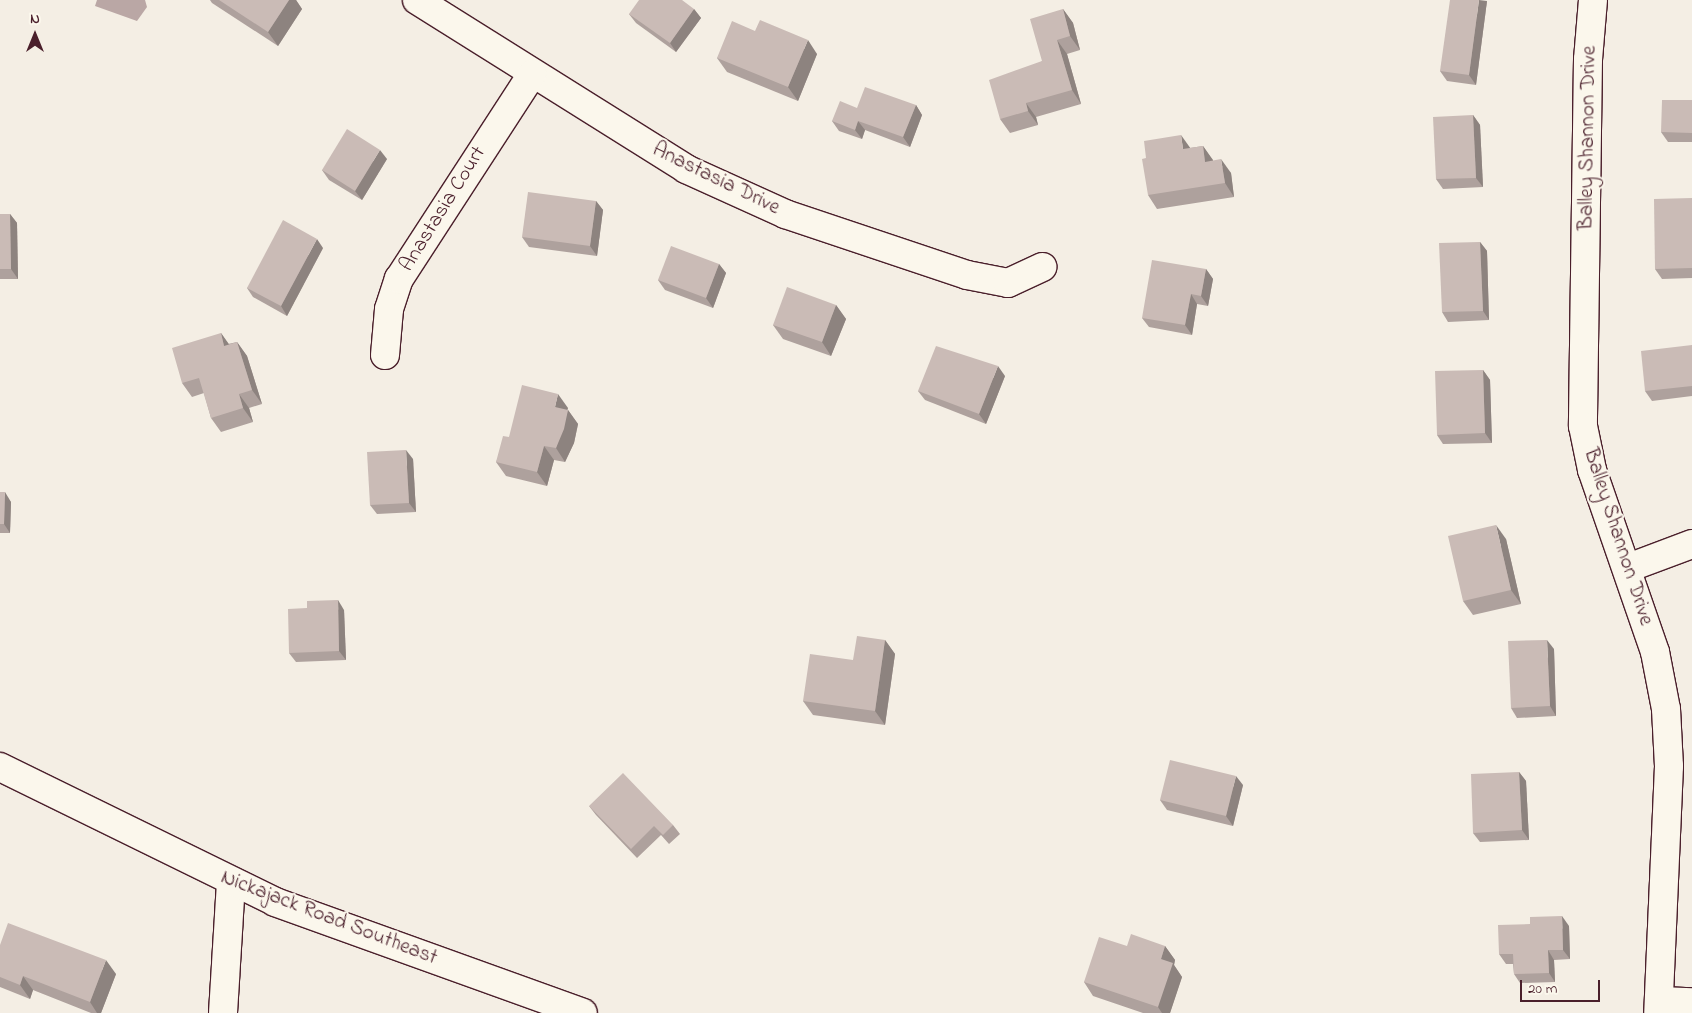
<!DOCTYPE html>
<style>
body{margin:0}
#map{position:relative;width:1692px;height:1013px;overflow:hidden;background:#f4eee4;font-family:"Indie Flower",sans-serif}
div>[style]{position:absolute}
.water>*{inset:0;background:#baa7a5}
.roads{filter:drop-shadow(1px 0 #4a1f2b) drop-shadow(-1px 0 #4a1f2b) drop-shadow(0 1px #4a1f2b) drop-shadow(0 -1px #4a1f2b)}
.street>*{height:28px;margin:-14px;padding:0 14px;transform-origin:14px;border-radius:14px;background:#fbf7ec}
.secondary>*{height:28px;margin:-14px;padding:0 14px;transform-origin:14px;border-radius:14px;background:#fbf7ec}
.wall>*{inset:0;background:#aea19d}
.shaded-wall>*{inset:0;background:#8d837f}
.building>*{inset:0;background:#cabbb6}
span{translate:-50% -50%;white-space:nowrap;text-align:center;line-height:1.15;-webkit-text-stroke:4px #fbf7ec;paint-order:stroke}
.street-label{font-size:21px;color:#4a1f2b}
.north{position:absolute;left:10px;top:10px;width:50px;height:50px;-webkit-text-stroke:4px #fbf7ec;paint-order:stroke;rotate:0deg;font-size:14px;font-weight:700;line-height:20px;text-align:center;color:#4a1f2b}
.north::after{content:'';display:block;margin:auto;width:18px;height:22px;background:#4a1f2b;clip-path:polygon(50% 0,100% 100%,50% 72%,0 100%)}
.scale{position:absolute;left:1520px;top:980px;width:80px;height:22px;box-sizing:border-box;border:2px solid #4a1f2b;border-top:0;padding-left:6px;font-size:15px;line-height:18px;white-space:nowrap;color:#4a1f2b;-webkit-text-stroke:4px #fbf7ec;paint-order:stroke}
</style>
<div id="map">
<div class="water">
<i style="clip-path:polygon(97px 0,145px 0,147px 7px,137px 21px,95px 6px)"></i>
</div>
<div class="roads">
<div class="street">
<i style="left:417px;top:0;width:318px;rotate:32.1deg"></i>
<i style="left:686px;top:169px;width:109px;rotate:24.4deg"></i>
<i style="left:785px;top:214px;width:192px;rotate:18.5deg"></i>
<i style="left:967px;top:275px;width:42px;rotate:11deg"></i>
<i style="left:1008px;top:283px;width:38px;rotate:-25deg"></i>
<i style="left:1593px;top:0;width:59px;rotate:94.8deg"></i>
<i style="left:1588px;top:59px;width:367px;rotate:90.8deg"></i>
<i style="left:1583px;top:426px;width:45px;rotate:78.4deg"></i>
<i style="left:1592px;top:470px;width:193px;rotate:70.9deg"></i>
<i style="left:1655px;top:652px;width:58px;rotate:79.1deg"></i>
<i style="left:1666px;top:709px;width:57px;rotate:87deg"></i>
<i style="left:1669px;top:766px;width:247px;rotate:92.5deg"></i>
<i style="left:385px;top:355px;width:46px;rotate:-85deg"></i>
<i style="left:389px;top:309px;width:32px;rotate:-72deg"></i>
<i style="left:399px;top:279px;width:244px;rotate:-57deg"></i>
<i style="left:1628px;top:568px;width:68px;rotate:-20.6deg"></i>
<i style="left:1659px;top:1001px;width:33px;rotate:2deg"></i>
<i style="left:223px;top:1013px;width:131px;rotate:-86.5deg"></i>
</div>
<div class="secondary">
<i style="left:0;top:767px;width:306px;rotate:26.1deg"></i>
<i style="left:275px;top:902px;width:327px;rotate:19.8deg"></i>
</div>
</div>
<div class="wall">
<i style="clip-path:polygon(210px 0,296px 0,302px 9px,278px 46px,212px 3px)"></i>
<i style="clip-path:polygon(1487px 1px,1476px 85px,1447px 81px,1440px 71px)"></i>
<i style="clip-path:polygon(694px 9px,701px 18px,676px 52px,636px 23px,629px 14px)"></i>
<i style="clip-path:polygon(1063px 9px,1073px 23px,1080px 50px,1067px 54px,1081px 104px,1036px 117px,1038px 125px,1010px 133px,1000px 119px,1042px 61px)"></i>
<i style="clip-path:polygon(755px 31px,817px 54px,798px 101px,727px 72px,717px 58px)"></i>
<i style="clip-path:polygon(1692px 100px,1692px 142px,1668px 142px,1661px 132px)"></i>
<i style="clip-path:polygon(916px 105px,922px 115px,910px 147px,865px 130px,862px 139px,839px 131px,832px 121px,857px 108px)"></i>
<i style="clip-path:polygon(1473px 115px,1480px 125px,1483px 187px,1443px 189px,1436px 179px)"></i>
<i style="clip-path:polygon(1203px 146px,1213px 161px,1231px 173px,1234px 197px,1157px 209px,1148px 195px,1190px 148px)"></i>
<i style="clip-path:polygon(387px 159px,362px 200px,329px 180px,322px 170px)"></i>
<i style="clip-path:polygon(1692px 198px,1692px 278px,1662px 279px,1655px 269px)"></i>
<i style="clip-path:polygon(596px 201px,603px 210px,597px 256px,529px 247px,522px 237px)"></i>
<i style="clip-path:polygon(0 214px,10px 214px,17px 223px,18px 279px,0 279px)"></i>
<i style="clip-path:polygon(1480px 242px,1487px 251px,1489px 320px,1448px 322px,1442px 312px)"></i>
<i style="clip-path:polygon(323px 248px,287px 316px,253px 297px,247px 288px)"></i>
<i style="clip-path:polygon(719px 264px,726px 273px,713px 308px,665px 290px,658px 280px)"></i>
<i style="clip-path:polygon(1206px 269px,1213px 279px,1208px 306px,1197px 304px,1192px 335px,1149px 327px,1142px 318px)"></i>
<i style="clip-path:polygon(836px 305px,846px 319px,831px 356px,783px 339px,773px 325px)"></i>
<i style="clip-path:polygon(221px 333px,228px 344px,237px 342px,247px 356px,262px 404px,249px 408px,253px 422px,221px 432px,211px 418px,204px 393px,192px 397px,182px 383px)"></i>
<i style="clip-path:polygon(1692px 345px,1692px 396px,1652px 401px,1645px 391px)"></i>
<i style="clip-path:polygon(1483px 370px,1490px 380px,1492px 443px,1443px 444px,1437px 435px)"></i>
<i style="clip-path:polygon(1005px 376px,986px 424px,925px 400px,918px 391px)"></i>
<i style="clip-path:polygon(568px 408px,567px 410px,568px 410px,578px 424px,574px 443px,565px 462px,554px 460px,547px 486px,506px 476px,496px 462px,509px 437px)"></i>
<i style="clip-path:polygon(413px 459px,416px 512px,377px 514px,370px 505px)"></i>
<i style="clip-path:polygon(0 492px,11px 502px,10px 533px,0 533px)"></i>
<i style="clip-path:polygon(1506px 539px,1521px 604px,1473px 615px,1463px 601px)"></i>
<i style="clip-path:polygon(307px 608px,344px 610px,346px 660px,296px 662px,289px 653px)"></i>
<i style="clip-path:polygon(885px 640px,895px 654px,885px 725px,813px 715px,803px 701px,853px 660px)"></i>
<i style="clip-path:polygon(1554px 649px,1556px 716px,1517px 718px,1511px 708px)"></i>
<i style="clip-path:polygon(1519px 772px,1526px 781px,1529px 840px,1480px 842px,1473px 833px)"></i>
<i style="clip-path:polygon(1243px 785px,1233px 826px,1167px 810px,1160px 800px)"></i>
<i style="clip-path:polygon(589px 806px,673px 825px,680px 834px,669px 844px,661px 835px,637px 858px,596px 815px)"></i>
<i style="clip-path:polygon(1569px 926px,1570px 959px,1554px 960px,1555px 982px,1520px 983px,1514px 974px,1513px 964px,1506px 964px,1499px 954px)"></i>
<i style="clip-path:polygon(0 945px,116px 974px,101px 1013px,91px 1013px,33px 990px,30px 999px,0 987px)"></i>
<i style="clip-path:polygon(1127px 946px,1165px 946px,1175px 960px,1174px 965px,1182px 977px,1170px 1013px,1143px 1013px,1093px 996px,1084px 982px)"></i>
</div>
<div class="shaded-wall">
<i style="clip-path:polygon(289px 0,296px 0,302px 9px,278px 46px,268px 32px)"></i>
<i style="clip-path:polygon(1479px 0,1487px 1px,1476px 85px,1469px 75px)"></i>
<i style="clip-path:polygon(694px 9px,701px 18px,676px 52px,670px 43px)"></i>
<i style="clip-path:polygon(1063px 9px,1073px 23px,1080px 50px,1070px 36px)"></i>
<i style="clip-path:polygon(808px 40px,817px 54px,798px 101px,788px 87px)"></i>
<i style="clip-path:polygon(1057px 40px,1067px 54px,1081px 104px,1072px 90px)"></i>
<i style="clip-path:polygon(1026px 103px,1036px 117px,1038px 125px,1028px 111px)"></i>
<i style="clip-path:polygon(916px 105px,922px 115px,910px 147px,903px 137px)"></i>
<i style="clip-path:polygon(1473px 115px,1480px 125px,1483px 187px,1476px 178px)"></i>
<i style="clip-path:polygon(858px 121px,865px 130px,862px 139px,855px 130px)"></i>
<i style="clip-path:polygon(1181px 135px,1191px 149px,1183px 149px)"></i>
<i style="clip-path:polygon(1203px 146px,1213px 160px,1215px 176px,1205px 162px)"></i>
<i style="clip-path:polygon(380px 150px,387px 159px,362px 200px,355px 191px)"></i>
<i style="clip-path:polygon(1221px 159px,1231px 173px,1234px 197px,1225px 183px)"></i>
<i style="clip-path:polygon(596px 201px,603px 210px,597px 256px,590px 246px)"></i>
<i style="clip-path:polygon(10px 214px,17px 223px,18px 279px,11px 269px)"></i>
<i style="clip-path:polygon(317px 239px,323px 248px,287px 316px,281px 306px)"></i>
<i style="clip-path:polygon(1480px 242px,1487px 251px,1489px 320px,1483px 311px)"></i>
<i style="clip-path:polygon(719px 264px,726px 273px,713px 308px,706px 298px)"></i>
<i style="clip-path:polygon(1206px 269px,1213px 279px,1208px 306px,1201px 296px)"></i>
<i style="clip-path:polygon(1191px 294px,1197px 304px,1192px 335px,1185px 325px)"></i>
<i style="clip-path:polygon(836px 305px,846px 319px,831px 356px,822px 342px)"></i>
<i style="clip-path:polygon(221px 333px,231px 347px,224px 346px)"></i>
<i style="clip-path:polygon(237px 342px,247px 356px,262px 404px,252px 390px)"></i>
<i style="clip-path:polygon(998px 366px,1005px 376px,986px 424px,979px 414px)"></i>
<i style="clip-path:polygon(1483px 370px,1490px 380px,1492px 443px,1485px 433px)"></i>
<i style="clip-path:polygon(239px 394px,249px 408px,253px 422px,243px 408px)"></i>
<i style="clip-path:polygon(558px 394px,568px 408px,564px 421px,555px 407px)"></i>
<i style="clip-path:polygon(568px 410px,578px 424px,574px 443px,565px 462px,556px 448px)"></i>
<i style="clip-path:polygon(544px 446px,554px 460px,547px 486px,537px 472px)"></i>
<i style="clip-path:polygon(406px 450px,413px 459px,416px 512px,409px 503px)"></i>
<i style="clip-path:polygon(5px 492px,11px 502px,10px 533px,4px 524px)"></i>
<i style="clip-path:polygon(1496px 525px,1506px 539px,1521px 604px,1511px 590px)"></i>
<i style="clip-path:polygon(338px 600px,344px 610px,346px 660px,339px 651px)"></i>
<i style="clip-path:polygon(885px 640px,895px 654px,885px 725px,875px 711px)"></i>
<i style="clip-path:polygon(1547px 640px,1554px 649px,1556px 716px,1550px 706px)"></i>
<i style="clip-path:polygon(1519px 772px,1526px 781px,1529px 840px,1522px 830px)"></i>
<i style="clip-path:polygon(1236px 776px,1243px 785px,1233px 826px,1226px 816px)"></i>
<i style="clip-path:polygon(1562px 916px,1569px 926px,1570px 959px,1563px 950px)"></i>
<i style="clip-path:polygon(1165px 946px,1175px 960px,1174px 965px,1182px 977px,1170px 1013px,1162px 1013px,1158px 1007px,1161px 959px)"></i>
<i style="clip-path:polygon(1548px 950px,1554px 960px,1555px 982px,1549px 973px)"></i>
<i style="clip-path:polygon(106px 960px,116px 974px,101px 1013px,97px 1013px,90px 1002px)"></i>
<i style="clip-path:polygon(23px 976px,33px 990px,30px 999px,20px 985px)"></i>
</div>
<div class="building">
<i style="clip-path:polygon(219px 0,289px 0,268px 32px)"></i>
<i style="clip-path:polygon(639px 0,682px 0,694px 9px,670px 43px,629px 14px)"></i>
<i style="clip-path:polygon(1450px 0,1479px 0,1469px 75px,1440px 71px)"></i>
<i style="clip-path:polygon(1063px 9px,1070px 36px,1057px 40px,1072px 90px,1026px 103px,1028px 111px,1000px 119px,989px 80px,1042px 61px,1030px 19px)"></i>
<i style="clip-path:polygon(760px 20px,808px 40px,788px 87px,717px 58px,732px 21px,755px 31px)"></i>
<i style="clip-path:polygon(865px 87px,916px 105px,903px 137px,858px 121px,855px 130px,832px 121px,840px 101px,857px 108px)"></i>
<i style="clip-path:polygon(1662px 100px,1692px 100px,1692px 133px,1661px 132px)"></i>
<i style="clip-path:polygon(1473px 115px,1476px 178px,1436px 179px,1433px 117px)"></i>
<i style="clip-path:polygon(347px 129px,380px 150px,355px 191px,322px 170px)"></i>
<i style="clip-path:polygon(1181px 135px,1183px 149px,1203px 146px,1205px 162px,1221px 159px,1225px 183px,1148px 195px,1142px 159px,1146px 158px,1144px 141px)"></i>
<i style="clip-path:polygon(528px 192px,596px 201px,590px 246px,522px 237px)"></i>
<i style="clip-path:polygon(1692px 198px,1692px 268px,1655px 269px,1654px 199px)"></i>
<i style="clip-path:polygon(0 214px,10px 214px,11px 269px,0 269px)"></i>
<i style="clip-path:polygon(283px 220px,317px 239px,281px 306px,247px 288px)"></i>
<i style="clip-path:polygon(1480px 242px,1483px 311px,1442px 312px,1439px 243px)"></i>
<i style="clip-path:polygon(671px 246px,719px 264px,706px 298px,658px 280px)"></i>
<i style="clip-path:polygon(1152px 260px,1206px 269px,1201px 296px,1191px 294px,1185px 325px,1142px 318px)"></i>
<i style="clip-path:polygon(787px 287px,836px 305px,822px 342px,773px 325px)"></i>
<i style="clip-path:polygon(221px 333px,224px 346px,237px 342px,252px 390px,239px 394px,243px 408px,211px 418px,199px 378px,182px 383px,172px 348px)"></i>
<i style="clip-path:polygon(1692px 345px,1692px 386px,1645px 391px,1641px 351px)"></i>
<i style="clip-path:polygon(936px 346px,998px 366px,979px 414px,918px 391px)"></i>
<i style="clip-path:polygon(1483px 370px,1485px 433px,1437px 435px,1435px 371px)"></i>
<i style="clip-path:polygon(522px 385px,558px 394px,555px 407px,568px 410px,564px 429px,556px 448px,544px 446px,537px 472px,496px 462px,503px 436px,509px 437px)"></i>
<i style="clip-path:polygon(406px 450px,409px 503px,370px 505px,367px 452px)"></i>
<i style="clip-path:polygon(0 492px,5px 492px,4px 524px,0 524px)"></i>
<i style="clip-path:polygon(1496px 525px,1511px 590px,1463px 601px,1448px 536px)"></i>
<i style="clip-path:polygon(338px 600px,339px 651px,289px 653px,288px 609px,307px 608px,307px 601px)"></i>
<i style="clip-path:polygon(857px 636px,885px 640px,875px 711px,803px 701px,810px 654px,853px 660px)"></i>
<i style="clip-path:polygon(1547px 640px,1550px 706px,1511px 708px,1508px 641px)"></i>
<i style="clip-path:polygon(1170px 760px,1236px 776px,1226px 816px,1160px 800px)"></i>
<i style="clip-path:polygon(1519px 772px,1522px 830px,1473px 833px,1471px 774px)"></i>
<i style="clip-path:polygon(623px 773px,673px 825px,663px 835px,654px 826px,631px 849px,589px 806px)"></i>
<i style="clip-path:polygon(1562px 916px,1563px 950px,1548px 950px,1549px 973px,1514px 974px,1513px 954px,1499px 954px,1498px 925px,1530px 924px,1530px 917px)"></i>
<i style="clip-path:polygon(8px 923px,106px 960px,90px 1002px,23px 976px,20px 985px,0 977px,0 945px)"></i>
<i style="clip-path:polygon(1131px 934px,1165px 946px,1161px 959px,1173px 963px,1158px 1007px,1084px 982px,1099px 937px,1127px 946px)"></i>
</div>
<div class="street-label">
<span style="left:1588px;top:138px;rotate:-89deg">Balley Shannon Drive</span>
<span style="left:716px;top:179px;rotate:26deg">Anastasia Drive</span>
<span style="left:443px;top:209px;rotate:-58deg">Anastasia Court</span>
<span style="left:1618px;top:537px;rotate:72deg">Balley Shannon Drive</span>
<span style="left:329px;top:918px;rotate:21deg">Nickajack Road Southeast</span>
</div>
<div class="north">N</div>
<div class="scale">20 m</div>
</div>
